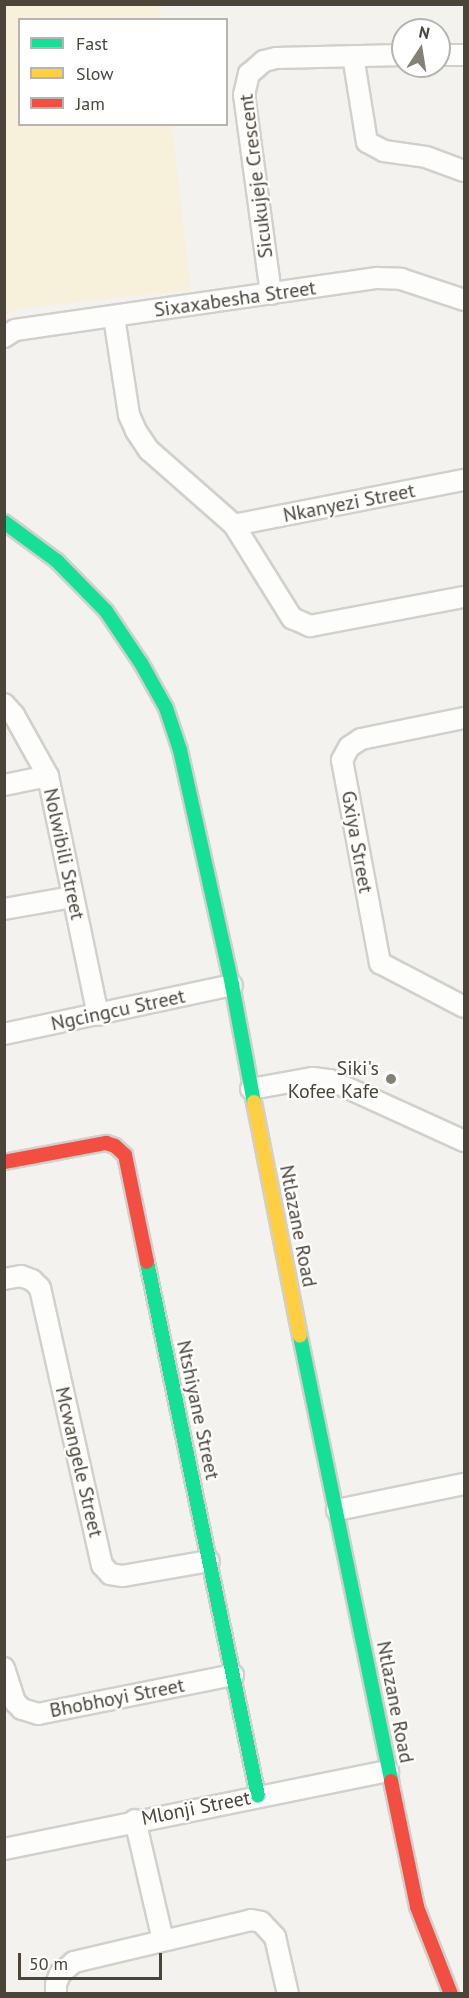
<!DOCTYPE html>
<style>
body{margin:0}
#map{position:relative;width:469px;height:1998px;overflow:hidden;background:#f4f2ee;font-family:"PT Sans",sans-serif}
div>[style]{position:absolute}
.sand>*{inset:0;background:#f7f0da}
.roads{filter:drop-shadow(2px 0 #d2d0cb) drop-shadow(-2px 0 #d2d0cb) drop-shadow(0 2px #d2d0cb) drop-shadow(0 -2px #d2d0cb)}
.street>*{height:20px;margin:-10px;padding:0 10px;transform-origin:10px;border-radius:10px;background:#fdfdfc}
.fast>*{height:14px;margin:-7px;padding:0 7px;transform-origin:7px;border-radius:7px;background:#16e098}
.slow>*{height:14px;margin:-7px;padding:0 7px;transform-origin:7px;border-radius:7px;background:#ffcf43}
.jam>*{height:14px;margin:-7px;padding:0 7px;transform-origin:7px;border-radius:7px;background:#f24e42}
.dots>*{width:16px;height:16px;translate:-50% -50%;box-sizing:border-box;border:3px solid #fff;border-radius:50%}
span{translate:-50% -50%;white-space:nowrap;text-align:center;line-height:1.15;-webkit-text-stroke:4.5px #fff;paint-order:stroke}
.street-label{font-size:20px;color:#4b4439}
.poi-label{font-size:20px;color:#4b4439}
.right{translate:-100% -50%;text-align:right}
.frame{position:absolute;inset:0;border:6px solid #4b4439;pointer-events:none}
.legend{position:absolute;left:18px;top:18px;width:210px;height:108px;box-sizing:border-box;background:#fff;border:2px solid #b7b4b0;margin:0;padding:8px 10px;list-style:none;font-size:18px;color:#4b4439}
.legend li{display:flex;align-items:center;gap:12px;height:30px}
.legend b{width:30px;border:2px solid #b7b4b0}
.north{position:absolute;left:391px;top:18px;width:60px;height:60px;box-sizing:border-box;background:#fff;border:2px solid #b7b4b0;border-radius:50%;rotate:12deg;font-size:16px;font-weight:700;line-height:24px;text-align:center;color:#4b4439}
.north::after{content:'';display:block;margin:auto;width:21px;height:27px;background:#868178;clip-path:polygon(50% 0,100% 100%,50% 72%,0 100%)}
.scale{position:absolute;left:18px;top:1953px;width:144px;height:27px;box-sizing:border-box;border:3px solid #4b4439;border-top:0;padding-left:8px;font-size:18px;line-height:21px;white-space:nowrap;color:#4b4439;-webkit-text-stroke:4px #fff;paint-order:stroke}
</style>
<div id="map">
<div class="sand">
<i style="clip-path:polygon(5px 4px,158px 5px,160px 19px,20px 20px,20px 124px,172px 125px,191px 290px,19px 308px,5px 315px)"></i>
</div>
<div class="roads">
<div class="street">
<i style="left:439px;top:55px;width:25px"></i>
<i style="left:353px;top:56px;width:87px;rotate:80.8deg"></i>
<i style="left:367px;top:142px;width:19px;rotate:28deg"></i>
<i style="left:384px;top:151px;width:42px;rotate:8.1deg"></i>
<i style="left:426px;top:157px;width:40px;rotate:20.2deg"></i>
<i style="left:271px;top:294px;width:201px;rotate:-97.7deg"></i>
<i style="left:244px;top:95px;width:22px;rotate:-77deg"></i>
<i style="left:249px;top:74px;width:20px;rotate:-41deg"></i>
<i style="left:264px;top:61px;width:12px;rotate:-14deg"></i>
<i style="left:276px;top:58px;width:127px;rotate:-1.4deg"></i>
<i style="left:114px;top:317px;width:99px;rotate:81.3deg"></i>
<i style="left:129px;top:415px;width:17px;rotate:66deg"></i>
<i style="left:136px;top:431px;width:23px;rotate:56deg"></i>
<i style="left:149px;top:450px;width:113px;rotate:41.4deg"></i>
<i style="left:234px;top:525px;width:110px;rotate:58.1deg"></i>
<i style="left:292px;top:618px;width:20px;rotate:24deg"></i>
<i style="left:310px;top:626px;width:157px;rotate:-10.7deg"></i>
<i style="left:4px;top:337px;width:13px;rotate:-32deg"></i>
<i style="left:15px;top:330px;width:366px;rotate:-8.2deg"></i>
<i style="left:377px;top:278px;width:24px;rotate:2deg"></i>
<i style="left:401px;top:279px;width:66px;rotate:18.4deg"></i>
<i style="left:234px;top:525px;width:234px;rotate:-11.1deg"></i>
<i style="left:4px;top:704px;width:15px;rotate:48deg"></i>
<i style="left:14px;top:715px;width:70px;rotate:60.9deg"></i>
<i style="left:48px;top:776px;width:244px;rotate:78.2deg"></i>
<i style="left:464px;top:718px;width:105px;rotate:168.5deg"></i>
<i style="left:361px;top:739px;width:14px;rotate:146deg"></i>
<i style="left:349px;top:747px;width:15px;rotate:118deg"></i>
<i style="left:342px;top:760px;width:207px;rotate:79.4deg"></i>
<i style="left:380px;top:963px;width:95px;rotate:27.6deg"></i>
<i style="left:4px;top:785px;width:45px;rotate:-11.6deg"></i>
<i style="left:4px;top:909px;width:70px;rotate:-9.9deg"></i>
<i style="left:4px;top:1034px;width:233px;rotate:-12.1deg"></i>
<i style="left:251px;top:1089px;width:63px;rotate:-10.1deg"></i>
<i style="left:313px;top:1078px;width:17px;rotate:7deg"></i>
<i style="left:330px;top:1080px;width:147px;rotate:24.5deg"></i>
<i style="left:4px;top:1279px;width:17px;rotate:-10deg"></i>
<i style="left:21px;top:1276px;width:12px;rotate:20deg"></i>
<i style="left:32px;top:1280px;width:11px;rotate:45deg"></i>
<i style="left:40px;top:1288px;width:284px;rotate:77.4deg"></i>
<i style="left:102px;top:1565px;width:12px;rotate:48deg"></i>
<i style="left:110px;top:1574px;width:13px;rotate:9deg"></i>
<i style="left:123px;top:1576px;width:87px;rotate:-9.9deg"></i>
<i style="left:337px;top:1510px;width:130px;rotate:-11.6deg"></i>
<i style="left:4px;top:1668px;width:36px;rotate:72deg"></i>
<i style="left:15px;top:1702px;width:10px;rotate:45deg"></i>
<i style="left:22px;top:1709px;width:17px;rotate:17deg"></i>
<i style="left:38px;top:1714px;width:199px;rotate:-11.3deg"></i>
<i style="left:135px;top:1820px;width:123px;rotate:76.9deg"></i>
<i style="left:4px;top:1849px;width:392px;rotate:-11.5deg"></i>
<i style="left:56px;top:1994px;width:10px;rotate:-90deg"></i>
<i style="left:56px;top:1984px;width:11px;rotate:-68deg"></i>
<i style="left:60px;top:1974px;width:18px;rotate:-41deg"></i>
<i style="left:74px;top:1962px;width:182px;rotate:-13.3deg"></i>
<i style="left:251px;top:1920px;width:10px;rotate:11deg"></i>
<i style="left:261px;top:1922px;width:21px;rotate:47deg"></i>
<i style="left:275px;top:1937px;width:58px;rotate:77.2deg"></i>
</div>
<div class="fast">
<i style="left:4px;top:522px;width:66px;rotate:36.3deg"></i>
<i style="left:57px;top:561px;width:70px;rotate:45.6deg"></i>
<i style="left:106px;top:611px;width:63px;rotate:56.1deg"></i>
<i style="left:141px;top:663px;width:51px;rotate:60.9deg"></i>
<i style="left:166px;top:708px;width:44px;rotate:71.6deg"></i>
<i style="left:180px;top:750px;width:241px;rotate:77.5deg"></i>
<i style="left:232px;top:985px;width:119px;rotate:79.4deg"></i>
<i style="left:147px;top:1262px;width:545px;rotate:78.26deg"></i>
<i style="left:300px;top:1336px;width:454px;rotate:78.4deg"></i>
</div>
<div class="slow">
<i style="left:254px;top:1102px;width:238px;rotate:78.9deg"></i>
</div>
<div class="jam">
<i style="left:4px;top:1162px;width:104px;rotate:-10.6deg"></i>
<i style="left:106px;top:1143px;width:9px;rotate:18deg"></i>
<i style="left:115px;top:1146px;width:13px;rotate:42deg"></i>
<i style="left:125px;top:1155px;width:109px;rotate:78.4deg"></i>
<i style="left:391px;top:1781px;width:129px;rotate:78.3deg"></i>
<i style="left:417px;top:1907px;width:93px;rotate:68.7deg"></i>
</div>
</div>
<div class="dots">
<i style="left:391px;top:1079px;background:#868178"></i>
</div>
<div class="street-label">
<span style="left:256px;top:176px;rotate:-97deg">Sicukujeje Crescent</span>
<span style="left:235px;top:299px;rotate:-8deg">Sixaxabesha Street</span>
<span style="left:349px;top:503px;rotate:-11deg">Nkanyezi Street</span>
<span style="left:357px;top:842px;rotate:80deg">Gxiya Street</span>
<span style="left:64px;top:854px;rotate:78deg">Nolwibili Street</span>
<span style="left:118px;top:1010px;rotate:-12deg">Ngcingcu Street</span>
<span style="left:298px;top:1226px;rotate:79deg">Ntlazane Road</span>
<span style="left:198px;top:1410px;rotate:78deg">Ntshiyane Street</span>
<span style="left:79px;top:1462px;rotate:77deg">Mcwangele Street</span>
<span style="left:117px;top:1698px;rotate:-11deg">Bhobhoyi Street</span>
<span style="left:395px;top:1702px;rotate:79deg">Ntlazane Road</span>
<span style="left:196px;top:1808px;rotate:-11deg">Mlonji Street</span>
</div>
<div class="poi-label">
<span class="right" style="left:379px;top:1080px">Siki's<br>Kofee Kafe</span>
</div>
<div class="frame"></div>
<ul class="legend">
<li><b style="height:8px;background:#16e098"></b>Fast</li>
<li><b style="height:8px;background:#ffcf43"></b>Slow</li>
<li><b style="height:8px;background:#f24e42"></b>Jam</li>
</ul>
<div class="north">N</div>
<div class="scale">50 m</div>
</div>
